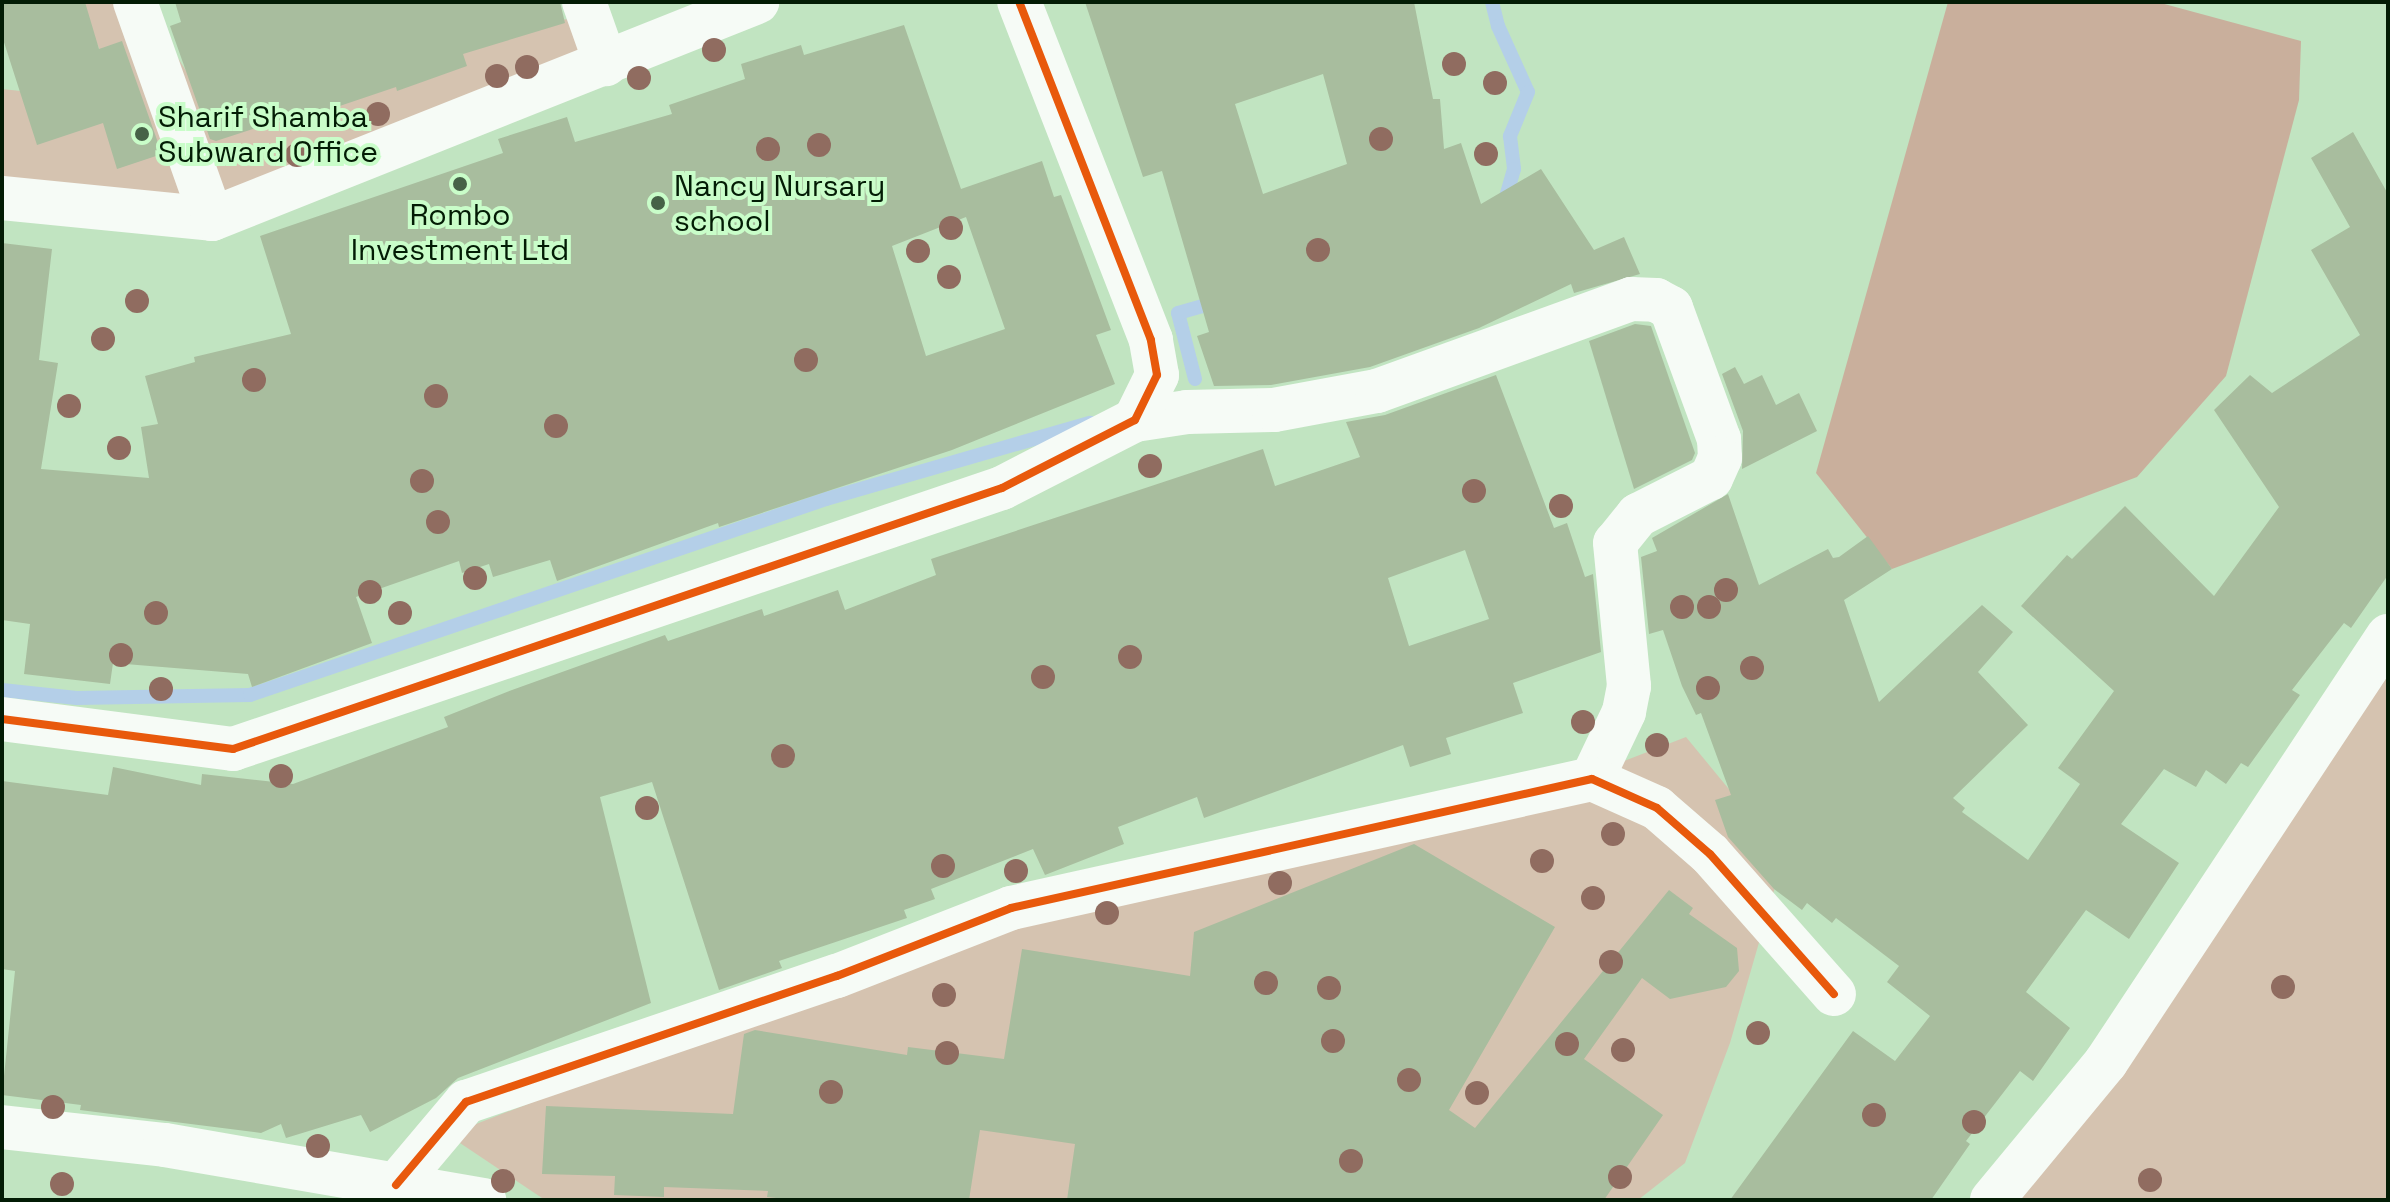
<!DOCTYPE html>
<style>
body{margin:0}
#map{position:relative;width:2390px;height:1202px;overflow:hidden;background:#c1e4c1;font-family:"Space Grotesk",sans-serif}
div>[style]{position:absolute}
.green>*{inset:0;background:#d5c3b0}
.forest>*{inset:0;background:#c9af9c}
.stream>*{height:14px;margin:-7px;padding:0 7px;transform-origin:7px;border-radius:7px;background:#b4cfe8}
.building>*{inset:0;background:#a8bd9e}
.street>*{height:44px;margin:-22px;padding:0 22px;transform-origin:22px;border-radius:22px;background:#f6fbf6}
.cycleway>*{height:8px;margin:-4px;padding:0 4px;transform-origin:4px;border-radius:4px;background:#e8590c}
.trees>*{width:24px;height:24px;margin:-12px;border-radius:50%;background:#906c60}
.dots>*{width:22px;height:22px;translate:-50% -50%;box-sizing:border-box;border:4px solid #c9fdc9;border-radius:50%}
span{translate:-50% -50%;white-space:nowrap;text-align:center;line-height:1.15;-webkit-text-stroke:8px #c9fdc9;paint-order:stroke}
.poi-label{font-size:30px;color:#031c05}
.left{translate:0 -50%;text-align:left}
.frame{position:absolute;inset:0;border:4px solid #031c05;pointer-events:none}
</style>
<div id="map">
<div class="green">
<i style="clip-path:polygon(80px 2px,143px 2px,218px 122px,298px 122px,535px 21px,573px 19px,595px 84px,194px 224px,2px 213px,2px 89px,121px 102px)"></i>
<i style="clip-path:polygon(2388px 641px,2388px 1200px,1995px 1200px)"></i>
<i style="clip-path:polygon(1686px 737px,1784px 856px,1730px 1043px,1685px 1163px,1638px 1200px,545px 1200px,448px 1135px,1162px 857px,1490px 813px)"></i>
</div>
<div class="forest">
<i style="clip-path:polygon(1948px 2px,2157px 2px,2301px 41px,2299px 100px,2226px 376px,2137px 477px,1892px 569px,1816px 473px)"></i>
</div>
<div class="stream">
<i style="left:1492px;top:2px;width:25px;rotate:76deg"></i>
<i style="left:1498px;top:26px;width:72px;rotate:65.6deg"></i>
<i style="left:1528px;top:92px;width:48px;rotate:112.2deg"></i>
<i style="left:1510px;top:136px;width:33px;rotate:83deg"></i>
<i style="left:1514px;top:169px;width:37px;rotate:106deg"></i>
<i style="left:1195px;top:379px;width:68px;rotate:-104.4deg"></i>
<i style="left:1178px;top:313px;width:44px;rotate:-15.9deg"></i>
<i style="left:2px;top:690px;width:75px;rotate:6.1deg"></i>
<i style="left:77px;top:698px;width:173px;rotate:-1deg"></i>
<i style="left:250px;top:695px;width:608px;rotate:-18.79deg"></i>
<i style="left:826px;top:499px;width:275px;rotate:-16.1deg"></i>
</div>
<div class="building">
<i style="clip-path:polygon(2px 2px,85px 2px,99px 49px,122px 41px,162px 154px,117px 169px,103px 123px,37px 145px,2px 36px)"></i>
<i style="clip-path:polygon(175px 2px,560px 2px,565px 23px,463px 54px,467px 66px,397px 91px,396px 87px,310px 116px,308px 111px,216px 141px,210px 139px,170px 26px,181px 22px)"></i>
<i style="clip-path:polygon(evenodd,1085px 2px,1414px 2px,1433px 99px,1440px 99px,1444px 149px,1461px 143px,1481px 204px,1541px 169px,1594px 250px,1624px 237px,1640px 274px,1574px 293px,1571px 284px,1479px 328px,1370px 367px,1271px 385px,1214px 386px,1197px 336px,1209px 332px,1162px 171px,1143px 177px,1085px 2px,1323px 74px,1347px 164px,1263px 194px,1235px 104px,1323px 74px)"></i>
<i style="clip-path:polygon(evenodd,904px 25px,961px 189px,1042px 161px,1054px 197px,1061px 195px,1111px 330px,1096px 335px,1115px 384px,952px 450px,719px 527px,718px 523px,557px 581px,550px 560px,493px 577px,489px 564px,462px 573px,459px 561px,356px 597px,372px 643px,252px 687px,248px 674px,113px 663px,110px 684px,24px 674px,30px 624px,2px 620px,2px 243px,52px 249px,39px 360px,58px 363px,41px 469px,149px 478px,141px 427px,158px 424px,145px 376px,195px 362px,194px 357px,291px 334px,260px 236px,503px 153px,498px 139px,567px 117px,575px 142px,672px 114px,669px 105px,745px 79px,741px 64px,801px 45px,804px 55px,904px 25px,966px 217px,1005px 329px,926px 356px,892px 246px,966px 217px)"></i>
<i style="clip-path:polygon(2353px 132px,2388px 194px,2388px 575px,2351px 628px,2344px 623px,2292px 690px,2300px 695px,2248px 767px,2241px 763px,2226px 784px,2206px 770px,2196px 787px,2164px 769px,2121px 824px,2179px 863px,2129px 939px,2086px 910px,2026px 992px,2070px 1028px,2033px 1081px,2020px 1071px,1966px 1141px,1970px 1144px,1931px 1200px,1730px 1200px,1853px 1031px,1895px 1061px,1930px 1016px,1887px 982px,1899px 966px,1836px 918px,1832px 923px,1807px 903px,1802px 910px,1774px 889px,1728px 837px,1715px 800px,1731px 795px,1701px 713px,1696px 715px,1682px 686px,1663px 630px,1649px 634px,1641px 557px,1657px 551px,1652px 538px,1728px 494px,1759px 585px,1828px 549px,1833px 558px,1839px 557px,1868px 536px,1892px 569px,1844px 600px,1879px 702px,1982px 605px,2013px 632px,1978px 672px,2028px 725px,1953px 798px,1965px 808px,1962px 812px,2028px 860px,2080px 784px,2058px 768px,2114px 691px,2021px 606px,2067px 555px,2072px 559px,2125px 506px,2214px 596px,2279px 507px,2214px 410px,2250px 375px,2272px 393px,2360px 335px,2311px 250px,2350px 227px,2311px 158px)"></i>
<i style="clip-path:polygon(1635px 324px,1651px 326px,1695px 453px,1692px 460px,1634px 489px,1589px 341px)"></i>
<i style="clip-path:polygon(1735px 367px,1744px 384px,1762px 375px,1776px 405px,1799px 393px,1817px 431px,1742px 469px,1743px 431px,1722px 374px)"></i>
<i style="clip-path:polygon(evenodd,1496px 375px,1554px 528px,1567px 523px,1585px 577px,1593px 574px,1601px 652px,1513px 683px,1523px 713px,1446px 738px,1451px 754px,1410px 767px,1403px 745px,1204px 818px,1197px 797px,1118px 827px,1124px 844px,1045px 875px,1033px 849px,931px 889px,935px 899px,904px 910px,907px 918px,779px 961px,782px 968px,719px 990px,652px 782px,600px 797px,651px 1003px,458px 1078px,436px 1098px,370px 1132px,361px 1115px,286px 1138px,281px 1124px,261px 1133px,80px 1110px,81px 1105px,2px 1095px,15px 971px,2px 969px,2px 781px,108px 795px,113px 767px,201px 785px,202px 774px,293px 784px,448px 727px,444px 717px,512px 690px,665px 635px,668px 641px,762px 609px,764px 616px,838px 590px,845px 610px,936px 575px,931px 559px,1263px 449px,1275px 486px,1360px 457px,1346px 422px,1385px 415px,1496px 375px,1465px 550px,1489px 619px,1409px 646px,1388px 578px,1465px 550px)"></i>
<i style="clip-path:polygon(1414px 844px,1555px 927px,1449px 1110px,1475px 1128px,1669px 890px,1693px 908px,1689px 914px,1737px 948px,1739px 971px,1726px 987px,1670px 999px,1642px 978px,1584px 1059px,1663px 1115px,1604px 1200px,1067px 1200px,1075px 1144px,980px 1130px,969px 1200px,795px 1200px,767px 1197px,768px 1191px,664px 1187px,664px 1197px,614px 1195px,615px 1176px,542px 1174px,546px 1106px,733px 1114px,744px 1034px,755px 1030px,907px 1055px,908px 1047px,1004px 1059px,1022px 949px,1190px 976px,1194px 932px)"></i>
</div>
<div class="street">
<i style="left:135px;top:2px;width:230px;rotate:70.5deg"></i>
<i style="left:584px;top:2px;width:66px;rotate:70.5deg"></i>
<i style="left:2px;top:198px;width:211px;rotate:5.7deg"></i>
<i style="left:212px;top:219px;width:587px;rotate:-21.71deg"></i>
<i style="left:1135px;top:420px;width:53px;rotate:-8.7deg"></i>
<i style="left:1187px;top:412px;width:87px;rotate:-1.3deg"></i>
<i style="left:1274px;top:410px;width:105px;rotate:-10.5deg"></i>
<i style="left:1377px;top:391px;width:270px;rotate:-19.9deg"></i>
<i style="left:1631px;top:299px;width:25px;rotate:2deg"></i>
<i style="left:1656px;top:300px;width:17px;rotate:28deg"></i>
<i style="left:1671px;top:308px;width:140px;rotate:69.9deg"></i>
<i style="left:1719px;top:439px;width:19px;rotate:87deg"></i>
<i style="left:1720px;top:458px;width:22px;rotate:114deg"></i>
<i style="left:1711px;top:478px;width:82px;rotate:153.1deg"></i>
<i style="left:1638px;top:515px;width:36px;rotate:129deg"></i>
<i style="left:1615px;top:543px;width:144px;rotate:84.4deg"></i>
<i style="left:1629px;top:686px;width:26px;rotate:101deg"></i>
<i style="left:1624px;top:712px;width:74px;rotate:115.5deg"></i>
<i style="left:2px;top:719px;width:233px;rotate:7.4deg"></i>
<i style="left:233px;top:749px;width:812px;rotate:-18.75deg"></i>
<i style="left:1002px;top:488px;width:149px;rotate:-27.1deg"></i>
<i style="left:1135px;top:420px;width:50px;rotate:-63.9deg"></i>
<i style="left:1157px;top:375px;width:36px;rotate:-100deg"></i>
<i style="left:1151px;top:340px;width:363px;rotate:-111.3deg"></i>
<i style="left:2px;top:1127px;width:164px;rotate:6.3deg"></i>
<i style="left:165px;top:1145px;width:324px;rotate:9.8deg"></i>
<i style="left:396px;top:1185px;width:109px;rotate:-49.9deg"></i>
<i style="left:466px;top:1102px;width:392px;rotate:-18.8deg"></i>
<i style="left:837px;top:976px;width:187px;rotate:-21.3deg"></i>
<i style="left:1011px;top:908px;width:595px;rotate:-12.52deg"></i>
<i style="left:1592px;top:779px;width:71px;rotate:24deg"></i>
<i style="left:1657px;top:808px;width:70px;rotate:41deg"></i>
<i style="left:1710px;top:854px;width:187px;rotate:48.5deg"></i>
<i style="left:1992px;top:1200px;width:179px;rotate:-50.4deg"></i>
<i style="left:2106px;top:1062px;width:511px;rotate:-56.5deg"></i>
</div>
<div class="cycleway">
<i style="left:2px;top:719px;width:233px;rotate:7.4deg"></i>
<i style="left:233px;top:749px;width:812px;rotate:-18.75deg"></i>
<i style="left:1002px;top:488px;width:149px;rotate:-27.1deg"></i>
<i style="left:1135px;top:420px;width:50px;rotate:-63.9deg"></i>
<i style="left:1157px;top:375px;width:36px;rotate:-100deg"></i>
<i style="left:1151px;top:340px;width:363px;rotate:-111.3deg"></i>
<i style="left:396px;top:1185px;width:109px;rotate:-49.9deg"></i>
<i style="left:466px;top:1102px;width:392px;rotate:-18.8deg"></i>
<i style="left:837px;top:976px;width:187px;rotate:-21.3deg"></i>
<i style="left:1011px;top:908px;width:595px;rotate:-12.52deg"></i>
<i style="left:1592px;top:779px;width:71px;rotate:24deg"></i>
<i style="left:1657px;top:808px;width:70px;rotate:41deg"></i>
<i style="left:1710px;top:854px;width:187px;rotate:48.5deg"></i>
</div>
<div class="trees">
<i style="left:714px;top:50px"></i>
<i style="left:1454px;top:64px"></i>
<i style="left:527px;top:67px"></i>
<i style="left:497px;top:76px"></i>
<i style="left:639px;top:78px"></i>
<i style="left:1495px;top:83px"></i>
<i style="left:378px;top:114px"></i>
<i style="left:1381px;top:139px"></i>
<i style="left:819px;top:145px"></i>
<i style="left:768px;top:149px"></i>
<i style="left:1486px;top:154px"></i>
<i style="left:297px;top:155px"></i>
<i style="left:951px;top:228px"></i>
<i style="left:1318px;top:250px"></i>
<i style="left:918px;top:251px"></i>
<i style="left:949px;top:277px"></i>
<i style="left:137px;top:301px"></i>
<i style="left:103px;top:339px"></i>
<i style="left:806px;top:360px"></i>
<i style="left:254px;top:380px"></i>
<i style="left:436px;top:396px"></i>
<i style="left:69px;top:406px"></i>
<i style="left:556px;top:426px"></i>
<i style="left:119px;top:448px"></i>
<i style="left:1150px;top:466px"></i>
<i style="left:422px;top:481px"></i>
<i style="left:1474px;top:491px"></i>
<i style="left:1561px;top:506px"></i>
<i style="left:438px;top:522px"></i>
<i style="left:475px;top:578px"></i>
<i style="left:1726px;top:590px"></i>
<i style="left:370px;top:592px"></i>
<i style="left:1682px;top:607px"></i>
<i style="left:1709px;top:607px"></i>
<i style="left:156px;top:613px"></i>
<i style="left:400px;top:613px"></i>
<i style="left:121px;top:655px"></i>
<i style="left:1130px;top:657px"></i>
<i style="left:1752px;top:668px"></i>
<i style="left:1043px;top:677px"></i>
<i style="left:1708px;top:688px"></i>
<i style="left:161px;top:689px"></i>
<i style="left:1583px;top:722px"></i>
<i style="left:1657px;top:745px"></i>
<i style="left:783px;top:756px"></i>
<i style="left:281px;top:776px"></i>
<i style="left:647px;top:808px"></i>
<i style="left:1613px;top:834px"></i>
<i style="left:1542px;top:861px"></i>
<i style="left:943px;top:866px"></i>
<i style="left:1016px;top:871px"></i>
<i style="left:1280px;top:883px"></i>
<i style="left:1593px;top:898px"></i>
<i style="left:1107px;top:913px"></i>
<i style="left:1611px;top:962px"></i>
<i style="left:1266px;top:983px"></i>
<i style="left:2283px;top:987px"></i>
<i style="left:1329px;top:988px"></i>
<i style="left:944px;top:995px"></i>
<i style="left:1758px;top:1033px"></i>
<i style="left:1333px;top:1041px"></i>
<i style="left:1567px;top:1044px"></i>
<i style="left:1623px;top:1050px"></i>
<i style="left:947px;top:1053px"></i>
<i style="left:1409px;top:1080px"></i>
<i style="left:831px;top:1092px"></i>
<i style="left:1477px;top:1093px"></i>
<i style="left:53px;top:1107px"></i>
<i style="left:1874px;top:1115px"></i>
<i style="left:1974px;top:1122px"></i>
<i style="left:318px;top:1146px"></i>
<i style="left:1351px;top:1161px"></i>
<i style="left:1620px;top:1177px"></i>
<i style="left:2150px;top:1180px"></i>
<i style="left:503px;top:1181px"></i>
<i style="left:62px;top:1184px"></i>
</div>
<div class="dots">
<i style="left:142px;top:134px;background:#466247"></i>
<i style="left:460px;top:184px;background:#466247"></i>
<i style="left:658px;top:203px;background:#466247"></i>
</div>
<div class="poi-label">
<span class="left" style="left:158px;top:134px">Sharif Shamba<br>Subward Office</span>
<span class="left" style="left:674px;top:203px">Nancy Nursary<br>school</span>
<span style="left:460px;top:232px">Rombo<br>Investment Ltd</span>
</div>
<div class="frame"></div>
</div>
